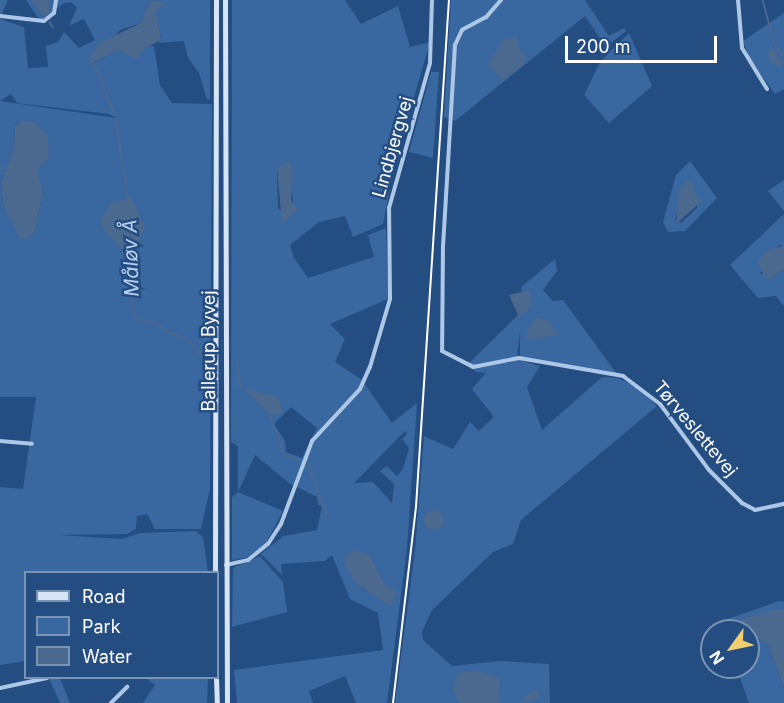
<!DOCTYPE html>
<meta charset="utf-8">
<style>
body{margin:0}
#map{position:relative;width:784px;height:703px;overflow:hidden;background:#244d82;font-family:Inter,sans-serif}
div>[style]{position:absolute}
.green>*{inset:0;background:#3967a0}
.water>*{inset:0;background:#4b688f}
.round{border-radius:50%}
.stream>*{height:1.5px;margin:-0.75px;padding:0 0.75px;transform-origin:0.75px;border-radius:0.75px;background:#4b688f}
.street>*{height:4px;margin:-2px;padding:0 2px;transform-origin:2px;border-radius:2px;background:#adc7e7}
.secondary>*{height:5px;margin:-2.5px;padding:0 2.5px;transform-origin:2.5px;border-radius:2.5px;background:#d7e4f6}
.tram>*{height:1.5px;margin:-0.75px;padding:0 0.75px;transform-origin:0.75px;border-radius:0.75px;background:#fff}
span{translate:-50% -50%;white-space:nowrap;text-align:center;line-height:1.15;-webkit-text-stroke:5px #244d82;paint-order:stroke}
.street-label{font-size:18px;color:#fff}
.water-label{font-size:20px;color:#b8d1ef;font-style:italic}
.legend{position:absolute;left:24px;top:571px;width:195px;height:108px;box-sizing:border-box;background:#244d82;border:2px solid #7c94b4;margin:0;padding:8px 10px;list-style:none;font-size:18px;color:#fff}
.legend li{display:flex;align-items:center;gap:12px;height:30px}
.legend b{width:30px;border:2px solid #7c94b4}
.north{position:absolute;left:700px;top:619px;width:60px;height:60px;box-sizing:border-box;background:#244d82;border:2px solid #7c94b4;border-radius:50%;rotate:237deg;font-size:16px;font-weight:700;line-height:24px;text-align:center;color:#fff}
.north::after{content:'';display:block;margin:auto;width:21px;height:27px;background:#f1cd70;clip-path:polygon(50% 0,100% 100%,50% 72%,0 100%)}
.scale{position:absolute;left:565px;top:36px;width:152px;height:27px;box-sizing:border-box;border:3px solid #fff;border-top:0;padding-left:8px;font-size:18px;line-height:21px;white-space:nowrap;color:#fff;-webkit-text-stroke:4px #244d82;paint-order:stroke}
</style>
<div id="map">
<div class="green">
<i style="clip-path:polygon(evenodd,0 0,8px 0,0 19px,24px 27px,28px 68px,48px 67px,46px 46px,58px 42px,64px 32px,79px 48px,95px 40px,84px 19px,69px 26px,77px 8px,71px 2px,64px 3px,43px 19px,39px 19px,26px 0,31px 0,42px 15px,49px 12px,49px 0,210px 0,210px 99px,207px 100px,199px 73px,188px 58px,184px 41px,158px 43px,161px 40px,156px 11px,149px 2px,141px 23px,120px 30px,92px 64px,117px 50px,154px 46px,160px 85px,172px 103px,212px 104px,210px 489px,201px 529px,155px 529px,147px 514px,137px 516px,136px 529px,127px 534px,58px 535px,122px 539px,140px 533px,196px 531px,203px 537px,208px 572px,26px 572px,25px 661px,0 665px,0 487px,23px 489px,36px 397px,0 397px,0 0,11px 94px,17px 103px,109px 114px,116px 118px,0 101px,11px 94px,0 0,21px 120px,43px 191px,35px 232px,15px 226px,3px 204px,1px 183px,14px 147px,15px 125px,21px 120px)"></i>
<i style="clip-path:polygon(evenodd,232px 0,345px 0,361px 24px,398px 6px,410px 47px,430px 42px,394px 167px,383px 224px,353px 237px,345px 216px,319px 222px,290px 245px,294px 258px,308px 278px,374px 257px,368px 235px,386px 228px,388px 299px,330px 324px,345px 339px,335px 362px,362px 380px,392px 423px,417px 403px,407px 549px,387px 703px,356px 703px,345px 676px,309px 691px,313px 703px,237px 703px,234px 670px,383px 650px,378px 613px,350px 599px,332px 555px,325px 561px,281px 564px,282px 575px,261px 554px,283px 536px,317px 530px,322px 506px,318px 505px,317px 497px,289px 483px,255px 455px,238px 492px,283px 511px,266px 543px,248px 557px,232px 560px,232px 497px,238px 492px,238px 446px,231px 442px,232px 0,277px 168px,291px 184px,294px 214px,287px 216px,278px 208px,277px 168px,232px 0,291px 407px,317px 428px,302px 458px,286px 452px,285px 441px,274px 424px,291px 407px,232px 0,405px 431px,407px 434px,402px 439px,409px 448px,403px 469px,397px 476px,387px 466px,380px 471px,394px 484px,392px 503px,373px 482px,354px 483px,405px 431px,232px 0,370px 555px,385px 585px,366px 591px,358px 585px,370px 555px)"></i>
<i style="clip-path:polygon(451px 0,585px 0,609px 36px,624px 28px,626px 31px,606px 47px,585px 16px,455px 121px,444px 117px)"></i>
<i style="clip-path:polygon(784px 13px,784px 89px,775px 94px,749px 58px,743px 41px)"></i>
<i style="clip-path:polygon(629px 33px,652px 86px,609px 123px,584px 95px,600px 62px)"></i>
<i style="clip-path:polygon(431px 72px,439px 72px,433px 158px,409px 152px)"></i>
<i style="clip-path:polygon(evenodd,690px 161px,717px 198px,685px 231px,668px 232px,663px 222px,676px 175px,690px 161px,697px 198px,697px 208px,681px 223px,675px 220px,680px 201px,697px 198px)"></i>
<i style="clip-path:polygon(784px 180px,784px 211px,768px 191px)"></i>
<i style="clip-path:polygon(784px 214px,784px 245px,779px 245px,760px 273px,772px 279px,784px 269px,784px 306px,776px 296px,758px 298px,730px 265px)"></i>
<i style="clip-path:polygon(555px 259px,557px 271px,543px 290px,553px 301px,563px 300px,617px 374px,520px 357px,520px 332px,517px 357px,507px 358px,507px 363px,519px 360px,540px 366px,527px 387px,542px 430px,602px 377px,618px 378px,639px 388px,657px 406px,521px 520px,513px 544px,493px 552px,432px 610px,422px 632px,423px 640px,452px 666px,500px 661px,549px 664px,550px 703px,395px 703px,415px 550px,424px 436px,453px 449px,470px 422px,479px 431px,494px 417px,472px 389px,486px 373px,476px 372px,468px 364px,518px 315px,530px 291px,522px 292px,521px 287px)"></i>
<i style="clip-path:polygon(260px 556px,283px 582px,287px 612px,232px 627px,233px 568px)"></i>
<i style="clip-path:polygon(779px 601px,784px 602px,784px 610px,740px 620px,740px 625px,768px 645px,784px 688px,784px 703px,749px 703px,736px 667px,748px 667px,748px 631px,724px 631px,722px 621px)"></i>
<i style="clip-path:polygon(49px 678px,60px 678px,70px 703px,60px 703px)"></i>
<i style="clip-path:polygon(146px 678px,208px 678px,207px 703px,143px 703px,155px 685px)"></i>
</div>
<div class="water">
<i style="clip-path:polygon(31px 0,49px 0,49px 13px,42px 15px)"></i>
<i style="clip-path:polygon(158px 1px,165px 4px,156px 11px,161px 40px,142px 50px,138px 59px,117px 50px,91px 64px,88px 59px,99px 43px,141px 23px,149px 2px)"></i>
<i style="clip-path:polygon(516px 34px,518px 48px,526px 56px,524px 64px,503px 80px,488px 65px,504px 38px,511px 40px)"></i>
<i style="clip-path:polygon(774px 49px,783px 63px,780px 67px,770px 62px,768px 51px)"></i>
<i style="clip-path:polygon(21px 120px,35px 123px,48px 136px,49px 156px,37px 170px,43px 191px,35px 232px,27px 239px,20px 238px,3px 204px,1px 183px,14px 147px,15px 126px)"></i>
<i style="clip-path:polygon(289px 160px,293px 170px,291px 200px,298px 210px,282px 223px,277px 168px)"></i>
<i style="clip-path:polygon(691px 179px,697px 198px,703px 200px,676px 224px,679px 188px)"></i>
<i style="clip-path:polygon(131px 197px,145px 227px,139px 241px,129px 249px,122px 249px,102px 228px,101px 219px,111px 204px)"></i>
<i style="clip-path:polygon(784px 245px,784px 269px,772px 279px,764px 277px,758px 263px,760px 258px,767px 251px)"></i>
<i style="clip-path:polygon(529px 290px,532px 305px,523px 316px,518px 315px,509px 295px)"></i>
<i style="clip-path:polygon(536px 317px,549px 321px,558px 335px,526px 340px,527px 331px)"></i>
<i style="clip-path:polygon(242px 387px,279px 398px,283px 413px,270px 415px)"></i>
<i class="round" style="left:424px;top:510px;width:20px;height:20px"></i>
<i style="clip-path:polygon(354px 550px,370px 555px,385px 585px,397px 591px,391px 607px,358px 585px,347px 570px,345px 556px)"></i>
<i style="clip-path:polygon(776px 609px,784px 610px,784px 688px,768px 645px,740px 625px,739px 620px)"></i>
<i style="clip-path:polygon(475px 670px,499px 678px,500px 703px,460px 703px,453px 690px,457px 674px)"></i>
<i style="clip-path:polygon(536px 689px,540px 694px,538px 699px,525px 703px,523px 698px)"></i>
</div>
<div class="stream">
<i style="left:763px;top:0;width:47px;rotate:75.1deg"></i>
<i style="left:775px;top:45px;width:14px;rotate:51deg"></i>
<i style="left:50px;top:22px;width:6px;rotate:59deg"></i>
<i style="left:94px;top:63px;width:53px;rotate:67.8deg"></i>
<i style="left:116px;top:119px;width:80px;rotate:81.4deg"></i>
<i style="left:0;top:168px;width:7px"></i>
<i style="left:129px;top:248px;width:34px;rotate:80deg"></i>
<i style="left:135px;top:281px;width:25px;rotate:97deg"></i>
<i style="left:132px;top:306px;width:14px;rotate:69deg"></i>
<i style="left:137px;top:319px;width:18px;rotate:9deg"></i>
<i style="left:155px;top:322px;width:19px;rotate:36deg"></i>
<i style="left:170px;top:333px;width:18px;rotate:19deg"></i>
<i style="left:187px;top:339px;width:24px;rotate:48deg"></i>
<i style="left:238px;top:365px;width:24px;rotate:83deg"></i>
<i style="left:270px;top:414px;width:44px;rotate:69.9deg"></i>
<i style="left:285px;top:455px;width:13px;rotate:18deg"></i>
<i style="left:308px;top:463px;width:56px;rotate:70.3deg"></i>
<i style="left:61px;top:696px;width:8px;rotate:67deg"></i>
</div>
<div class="street">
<i style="left:501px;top:0;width:23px;rotate:131deg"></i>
<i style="left:486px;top:17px;width:27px;rotate:152deg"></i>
<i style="left:462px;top:30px;width:17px;rotate:115deg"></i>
<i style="left:455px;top:45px;width:200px;rotate:93.4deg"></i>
<i style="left:443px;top:245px;width:106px;rotate:90.5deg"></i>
<i style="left:442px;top:351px;width:35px;rotate:27deg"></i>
<i style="left:473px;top:367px;width:47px;rotate:-11.1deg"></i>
<i style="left:519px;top:358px;width:106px;rotate:9.8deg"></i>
<i style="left:623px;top:376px;width:46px;rotate:37.1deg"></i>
<i style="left:660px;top:404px;width:82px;rotate:53.4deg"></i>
<i style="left:709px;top:470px;width:47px;rotate:45deg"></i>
<i style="left:742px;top:503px;width:15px;rotate:28deg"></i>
<i style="left:755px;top:510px;width:30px;rotate:-12deg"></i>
<i style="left:738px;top:0;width:48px;rotate:85.2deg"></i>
<i style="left:742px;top:48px;width:48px;rotate:58.6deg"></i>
<i style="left:0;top:16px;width:44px;rotate:6.5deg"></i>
<i style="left:44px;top:21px;width:13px;rotate:-39deg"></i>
<i style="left:54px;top:13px;width:13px;rotate:-81deg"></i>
<i style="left:0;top:441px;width:32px;rotate:5deg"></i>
<i style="left:226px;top:565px;width:23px;rotate:-13deg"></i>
<i style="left:248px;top:560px;width:26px;rotate:-39deg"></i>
<i style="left:268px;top:544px;width:24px;rotate:-57deg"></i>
<i style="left:281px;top:524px;width:89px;rotate:-69.5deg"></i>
<i style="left:312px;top:441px;width:71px;rotate:-47.3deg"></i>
<i style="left:360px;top:389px;width:24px;rotate:-66deg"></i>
<i style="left:370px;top:367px;width:71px;rotate:-73.6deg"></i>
<i style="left:390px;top:299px;width:91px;rotate:-90.6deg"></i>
<i style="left:389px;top:208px;width:151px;rotate:-74.2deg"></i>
<i style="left:430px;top:63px;width:63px;rotate:-88.2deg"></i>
<i style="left:0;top:688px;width:48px;rotate:-12deg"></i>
<i style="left:111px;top:703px;width:23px;rotate:-45deg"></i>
</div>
<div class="secondary">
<i style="left:225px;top:0;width:703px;rotate:89.84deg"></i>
<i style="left:215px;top:572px;width:572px;rotate:-89.9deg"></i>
<i style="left:216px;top:678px;width:25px;rotate:88deg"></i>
</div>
<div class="tram">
<i style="left:393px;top:703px;width:197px;rotate:-83.3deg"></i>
<i style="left:416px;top:507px;width:508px;rotate:-86.28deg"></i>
</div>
<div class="street-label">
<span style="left:393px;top:147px;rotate:-74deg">Lindbjergvej</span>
<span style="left:209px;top:351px;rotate:-90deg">Ballerup Byvej</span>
<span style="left:695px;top:429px;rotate:50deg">Tørveslettevej</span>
</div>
<div class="water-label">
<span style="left:131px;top:258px;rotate:-92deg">Måløv Å</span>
</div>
<ul class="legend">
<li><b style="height:8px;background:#d7e4f6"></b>Road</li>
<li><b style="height:16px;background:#3967a0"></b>Park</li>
<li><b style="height:16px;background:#4b688f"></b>Water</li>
</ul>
<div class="north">N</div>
<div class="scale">200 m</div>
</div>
